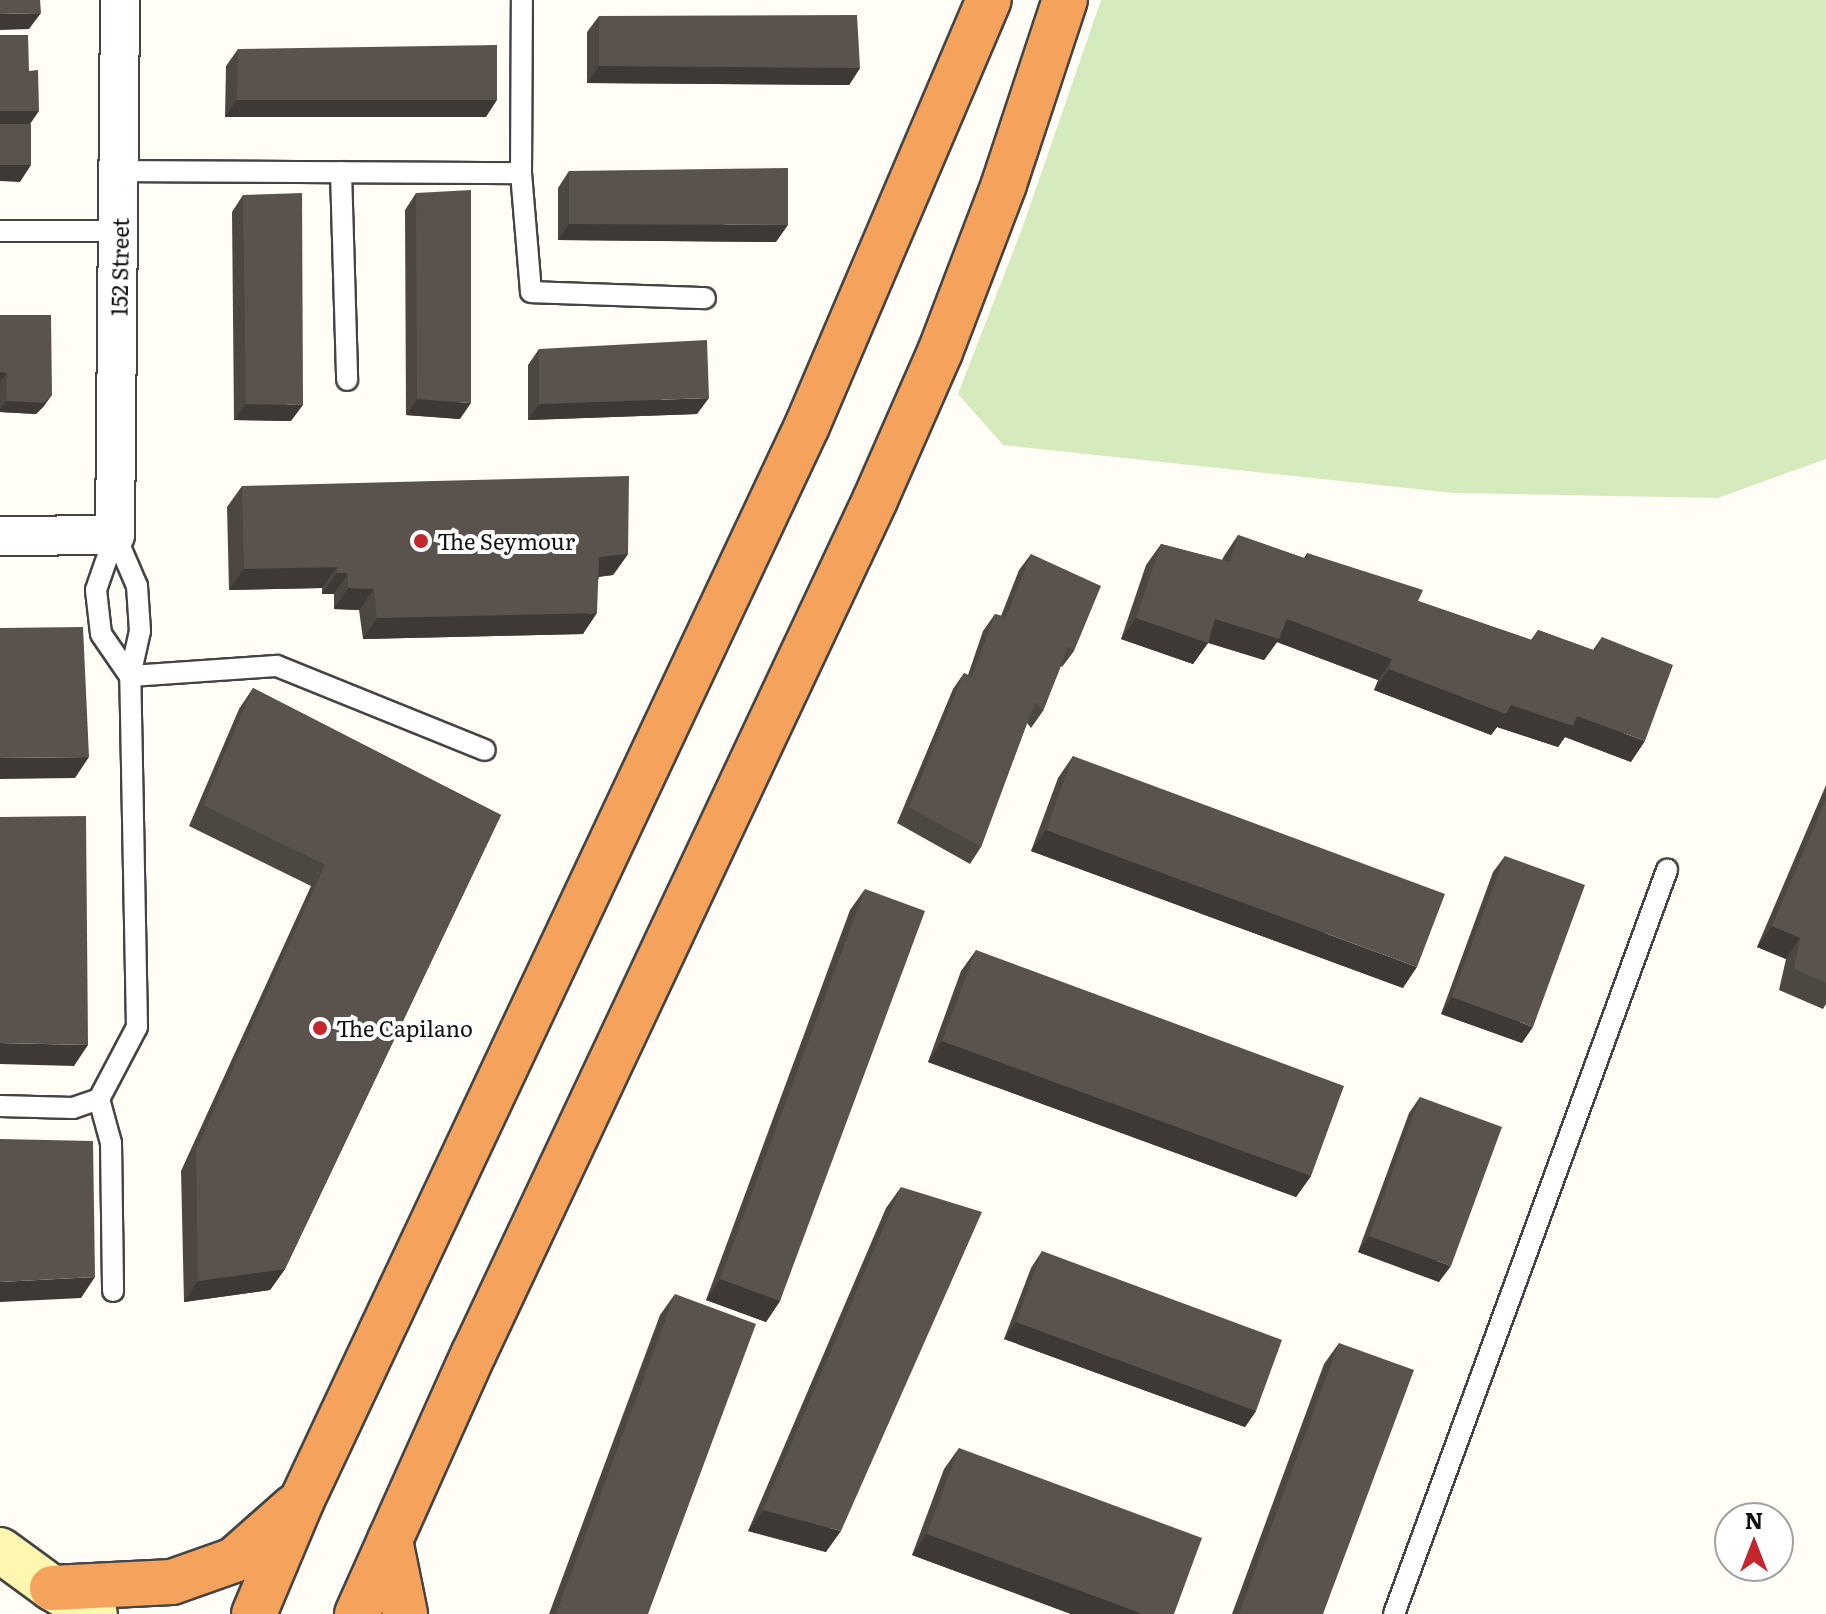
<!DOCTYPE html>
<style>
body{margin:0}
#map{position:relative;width:1826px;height:1614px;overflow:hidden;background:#fffdf5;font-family:Literata,serif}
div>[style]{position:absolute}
.green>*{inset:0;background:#d5ebbd}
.roads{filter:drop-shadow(2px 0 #444) drop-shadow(-2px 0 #444) drop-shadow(0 2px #444) drop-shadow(0 -2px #444)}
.lane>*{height:20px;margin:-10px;padding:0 10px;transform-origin:10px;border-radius:10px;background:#fff}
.street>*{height:38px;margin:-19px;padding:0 19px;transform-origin:19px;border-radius:19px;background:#fff}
.secondary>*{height:44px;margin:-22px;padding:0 22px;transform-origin:22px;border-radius:22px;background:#fff6b0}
.highway>*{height:44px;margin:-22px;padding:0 22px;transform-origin:22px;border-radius:22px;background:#f5a25d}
.wall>*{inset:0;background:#4d4742}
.shaded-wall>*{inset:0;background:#3f3936}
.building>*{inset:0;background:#5a524d}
.dots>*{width:22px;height:22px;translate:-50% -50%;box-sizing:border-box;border:4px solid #fff;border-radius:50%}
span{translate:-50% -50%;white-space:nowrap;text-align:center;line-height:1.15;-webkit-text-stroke:8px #fff;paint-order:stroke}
.street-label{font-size:22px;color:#111}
.poi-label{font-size:22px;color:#111}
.left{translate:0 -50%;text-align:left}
.north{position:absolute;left:1714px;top:1502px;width:80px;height:80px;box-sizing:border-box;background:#fff;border:2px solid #a0a0a0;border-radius:50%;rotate:0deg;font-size:22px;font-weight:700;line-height:32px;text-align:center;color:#111}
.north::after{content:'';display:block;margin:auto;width:28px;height:36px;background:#c4262e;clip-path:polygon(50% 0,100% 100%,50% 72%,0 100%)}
</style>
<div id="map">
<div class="green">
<i style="clip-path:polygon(1101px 0,1826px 0,1826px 459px,1718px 498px,1454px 493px,1003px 445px,958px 394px,1023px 226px)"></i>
</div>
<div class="roads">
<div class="lane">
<i style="left:120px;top:171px;width:401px;rotate:0.3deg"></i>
<i style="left:521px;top:173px;width:173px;rotate:-89.7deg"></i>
<i style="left:341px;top:172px;width:208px;rotate:88.3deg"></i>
<i style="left:521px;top:173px;width:119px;rotate:85.2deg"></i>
<i style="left:531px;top:292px;width:174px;rotate:2deg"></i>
<i style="left:0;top:231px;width:120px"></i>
<i style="left:115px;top:535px;width:58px;rotate:109.1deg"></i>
<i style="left:96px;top:590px;width:44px;rotate:83.5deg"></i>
<i style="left:101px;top:634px;width:51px;rotate:55.4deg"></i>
<i style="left:130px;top:676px;width:147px;rotate:-3.9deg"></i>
<i style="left:277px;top:666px;width:224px;rotate:22deg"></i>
<i style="left:99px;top:1099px;width:46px;rotate:74.7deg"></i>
<i style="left:111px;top:1143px;width:148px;rotate:89.2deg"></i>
<i style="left:0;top:1106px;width:73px;rotate:1.6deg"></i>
<i style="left:73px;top:1108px;width:28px;rotate:-19deg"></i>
<i style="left:99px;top:1099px;width:81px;rotate:-62.2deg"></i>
<i style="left:137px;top:1027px;width:351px;rotate:-91.1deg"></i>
<i style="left:130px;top:676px;width:46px;rotate:-77.5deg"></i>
<i style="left:140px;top:631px;width:45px;rotate:-93.8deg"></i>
<i style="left:137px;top:586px;width:56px;rotate:-113.3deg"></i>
<i style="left:1394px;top:1614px;width:793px;rotate:-69.85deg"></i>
</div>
<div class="street">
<i style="left:0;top:536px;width:115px;rotate:-0.5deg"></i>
<i style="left:115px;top:535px;width:535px;rotate:-89.46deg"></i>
</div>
<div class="secondary">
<i style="left:0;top:1550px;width:64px;rotate:36.2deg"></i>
<i style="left:52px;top:1588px;width:50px;rotate:31.2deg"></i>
</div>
<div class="highway">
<i style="left:390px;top:1540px;width:76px;rotate:78.5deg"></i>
<i style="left:52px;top:1588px;width:120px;rotate:-2.9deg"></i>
<i style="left:172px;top:1582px;width:66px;rotate:-19.5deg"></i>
<i style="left:234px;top:1560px;width:80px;rotate:-41.5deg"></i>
<i style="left:254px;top:1614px;width:124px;rotate:-67.2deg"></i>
<i style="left:302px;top:1500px;width:1187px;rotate:-64.82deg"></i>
<i style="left:807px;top:426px;width:463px;rotate:-66.9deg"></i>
<i style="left:357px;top:1614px;width:286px;rotate:-65.9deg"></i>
<i style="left:474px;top:1353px;width:943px;rotate:-64.82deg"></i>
<i style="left:875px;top:500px;width:162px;rotate:-66.3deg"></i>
<i style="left:940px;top:352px;width:180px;rotate:-69.1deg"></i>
<i style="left:1004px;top:184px;width:194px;rotate:-71.7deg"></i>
</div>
</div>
<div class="wall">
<i style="clip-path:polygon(599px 16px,860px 68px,849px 85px,587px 83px,587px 32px)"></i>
<i style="clip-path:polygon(238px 49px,486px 117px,225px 117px,226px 66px)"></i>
<i style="clip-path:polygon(569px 171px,776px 242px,558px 240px,558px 188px)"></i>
<i style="clip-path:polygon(416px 193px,460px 419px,406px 415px,405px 210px)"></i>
<i style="clip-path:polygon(243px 195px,291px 421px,234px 420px,232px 212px)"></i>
<i style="clip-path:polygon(0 315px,44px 406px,36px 414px,0 412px)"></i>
<i style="clip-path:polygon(539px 349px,697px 414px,528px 420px,528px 365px)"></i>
<i style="clip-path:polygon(242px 486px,628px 554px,613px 575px,599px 577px,583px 634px,363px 639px,359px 610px,334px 609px,334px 594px,322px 594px,322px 588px,229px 590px,227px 507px)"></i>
<i style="clip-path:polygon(1238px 535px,1304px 558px,1307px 553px,1418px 601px,1531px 640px,1538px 630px,1593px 650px,1602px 637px,1631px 762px,1565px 737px,1558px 747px,1497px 727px,1491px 735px,1374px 690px,1378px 680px,1277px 642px,1264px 660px,1208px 643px,1193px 664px,1121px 639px,1146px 565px,1161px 544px,1222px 560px,1224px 556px)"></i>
<i style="clip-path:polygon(1031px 554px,1074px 651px,1062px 667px,1061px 666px,1043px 711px,1031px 728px,1027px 723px,981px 847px,970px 864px,897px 823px,953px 689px,964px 673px,968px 675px,983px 631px,995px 614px,1001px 616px,1019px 570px)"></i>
<i style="clip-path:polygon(253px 688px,501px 815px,285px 1269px,270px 1290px,184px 1302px,181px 1171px,311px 886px,189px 826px,239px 709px)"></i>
<i style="clip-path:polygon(1073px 756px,1403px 988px,1031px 851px,1058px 778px)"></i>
<i style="clip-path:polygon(1826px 785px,1826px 1004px,1823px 1009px,1779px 990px,1786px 959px,1757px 947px)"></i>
<i style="clip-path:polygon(1505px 856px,1522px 1043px,1441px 1014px,1493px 872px)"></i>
<i style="clip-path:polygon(865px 889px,780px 1301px,766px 1322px,706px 1300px,850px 910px)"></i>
<i style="clip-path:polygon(976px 950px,1311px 1176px,1296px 1197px,928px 1062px,961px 971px)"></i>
<i style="clip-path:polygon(1420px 1097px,1439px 1282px,1358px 1252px,1409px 1113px)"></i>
<i style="clip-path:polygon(901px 1187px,826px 1552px,748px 1531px,886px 1208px)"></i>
<i style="clip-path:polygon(1042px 1251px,1256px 1411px,1245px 1427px,1004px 1339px,1031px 1268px)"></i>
<i style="clip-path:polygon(675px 1294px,648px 1614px,549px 1614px,660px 1315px)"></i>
<i style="clip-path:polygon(1339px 1343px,1323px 1614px,1232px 1614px,1324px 1364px)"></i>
<i style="clip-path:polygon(959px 1448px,1174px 1614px,1071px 1614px,912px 1555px,944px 1469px)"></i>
</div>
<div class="shaded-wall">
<i style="clip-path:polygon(41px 13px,29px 29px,0 30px,0 14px)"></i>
<i style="clip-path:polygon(599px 66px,860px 68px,849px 85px,587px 83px)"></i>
<i style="clip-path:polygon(237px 100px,497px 100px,486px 117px,225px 117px)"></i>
<i style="clip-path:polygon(0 111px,39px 111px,28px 127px,0 127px)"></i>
<i style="clip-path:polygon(0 165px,31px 165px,20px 182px,0 181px)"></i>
<i style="clip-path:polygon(569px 224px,788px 225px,776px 242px,558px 240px)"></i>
<i style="clip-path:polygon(0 372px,7px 373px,0 382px)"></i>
<i style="clip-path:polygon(52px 395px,44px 406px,36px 414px,0 412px,0 410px,6px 401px)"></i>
<i style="clip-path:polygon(709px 398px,697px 414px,528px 420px,539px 404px)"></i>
<i style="clip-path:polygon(417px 399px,471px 403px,460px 419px,406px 415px)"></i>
<i style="clip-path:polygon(246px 404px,303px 405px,291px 421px,234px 420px)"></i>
<i style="clip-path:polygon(628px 554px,613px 575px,584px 578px,599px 557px)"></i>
<i style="clip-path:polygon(337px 567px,322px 588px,229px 590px,244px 569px)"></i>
<i style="clip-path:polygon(337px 573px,348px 573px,334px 594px,322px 594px)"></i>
<i style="clip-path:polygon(348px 588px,374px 589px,359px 610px,334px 609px)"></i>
<i style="clip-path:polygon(597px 613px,583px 634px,363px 639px,377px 618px)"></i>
<i style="clip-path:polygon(1136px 618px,1208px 643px,1193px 664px,1121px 639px)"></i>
<i style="clip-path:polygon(1215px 619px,1287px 619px,1392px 659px,1378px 680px,1277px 642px,1264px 660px,1200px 640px)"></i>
<i style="clip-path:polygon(1389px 669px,1511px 705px,1577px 716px,1645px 741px,1631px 762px,1565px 737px,1558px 747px,1497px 727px,1491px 735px,1374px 690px)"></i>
<i style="clip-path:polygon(89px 757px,75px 778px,0 779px,0 758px)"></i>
<i style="clip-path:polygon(1046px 830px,1417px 967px,1403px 988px,1031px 851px)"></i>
<i style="clip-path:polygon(1772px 926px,1800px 938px,1786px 959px,1757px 947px)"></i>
<i style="clip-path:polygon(1452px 997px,1533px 1027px,1522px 1043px,1441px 1014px)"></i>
<i style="clip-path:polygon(942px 1041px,1311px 1176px,1296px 1197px,928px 1062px)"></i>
<i style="clip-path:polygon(0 1043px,88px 1045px,74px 1066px,0 1064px)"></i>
<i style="clip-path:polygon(1369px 1236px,1451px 1266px,1439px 1282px,1358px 1252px)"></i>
<i style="clip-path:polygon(285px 1269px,270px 1290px,184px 1302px,198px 1281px)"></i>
<i style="clip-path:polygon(95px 1277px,81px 1298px,0 1302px,0 1282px)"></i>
<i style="clip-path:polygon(720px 1279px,780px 1301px,766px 1322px,706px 1300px)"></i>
<i style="clip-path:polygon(1016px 1322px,1256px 1411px,1245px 1427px,1004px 1339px)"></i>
<i style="clip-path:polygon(763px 1510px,841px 1531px,826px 1552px,748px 1531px)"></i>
<i style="clip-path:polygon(927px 1534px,1143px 1614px,1071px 1614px,912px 1555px)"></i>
</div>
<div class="building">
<i style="clip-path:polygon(0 0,40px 0,41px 13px,0 14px)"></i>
<i style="clip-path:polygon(857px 15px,860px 68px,599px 66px,599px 16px)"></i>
<i style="clip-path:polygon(0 35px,28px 35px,29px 71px,38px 70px,39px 111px,0 111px)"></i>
<i style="clip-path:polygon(497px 45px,497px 100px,237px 100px,238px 49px)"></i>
<i style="clip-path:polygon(0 124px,31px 124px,31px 165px,0 165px)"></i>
<i style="clip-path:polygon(788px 168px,788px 225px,569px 224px,569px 171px)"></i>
<i style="clip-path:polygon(471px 190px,471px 403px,417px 399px,416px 193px)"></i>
<i style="clip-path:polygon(302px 193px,303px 405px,246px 404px,243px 195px)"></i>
<i style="clip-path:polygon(0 315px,51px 315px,52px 395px,44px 403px,6px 401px,7px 373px,0 372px)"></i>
<i style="clip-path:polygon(707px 340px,709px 398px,539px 404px,539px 349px)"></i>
<i style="clip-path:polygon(629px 476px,628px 554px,599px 557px,597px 613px,377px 618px,374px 589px,348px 588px,348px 573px,337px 573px,337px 567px,244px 569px,242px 486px)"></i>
<i style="clip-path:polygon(1238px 535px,1307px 559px,1307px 553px,1423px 590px,1418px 601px,1532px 640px,1538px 630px,1596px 651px,1602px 637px,1673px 665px,1645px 741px,1577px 716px,1573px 726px,1511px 705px,1506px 714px,1389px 669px,1392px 659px,1287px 619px,1279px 639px,1215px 619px,1208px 643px,1136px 618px,1161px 544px,1230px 562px)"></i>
<i style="clip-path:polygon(1031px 554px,1101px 586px,1074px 651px,1068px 646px,1043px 711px,1035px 702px,981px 847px,909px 807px,964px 673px,972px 677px,995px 614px,1006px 617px)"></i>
<i style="clip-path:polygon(83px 627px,89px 757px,0 758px,0 628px)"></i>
<i style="clip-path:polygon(253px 688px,501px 815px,285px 1269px,198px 1281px,196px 1150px,325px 865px,203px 805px)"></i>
<i style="clip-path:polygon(1073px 756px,1445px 894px,1417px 967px,1046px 830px)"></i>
<i style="clip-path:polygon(1826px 799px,1826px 983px,1794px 969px,1800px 938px,1772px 926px)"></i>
<i style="clip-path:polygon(86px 816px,88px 1045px,0 1043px,0 817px)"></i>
<i style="clip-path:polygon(1505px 856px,1585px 885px,1533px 1027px,1452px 997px)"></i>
<i style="clip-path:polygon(865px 889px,925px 911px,780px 1301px,720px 1279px)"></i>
<i style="clip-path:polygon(976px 950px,1344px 1086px,1311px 1176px,942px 1041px)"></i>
<i style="clip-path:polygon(1420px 1097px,1502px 1127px,1451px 1266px,1369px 1236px)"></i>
<i style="clip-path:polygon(0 1139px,93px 1141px,95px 1277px,0 1282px)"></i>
<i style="clip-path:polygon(901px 1187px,982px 1212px,841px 1531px,763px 1510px)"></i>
<i style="clip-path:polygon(1042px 1251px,1282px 1340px,1256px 1411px,1016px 1322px)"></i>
<i style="clip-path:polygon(675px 1294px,756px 1324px,648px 1614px,556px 1614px)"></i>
<i style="clip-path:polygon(1339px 1343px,1414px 1370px,1323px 1614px,1239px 1614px)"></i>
<i style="clip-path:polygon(959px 1448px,1202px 1538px,1174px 1614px,1143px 1614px,927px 1534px)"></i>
</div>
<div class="dots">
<i style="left:421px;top:541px;background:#c4262e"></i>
<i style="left:320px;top:1028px;background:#c4262e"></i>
</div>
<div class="street-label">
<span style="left:119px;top:267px;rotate:-89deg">152 Street</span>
</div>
<div class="poi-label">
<span class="left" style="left:437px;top:541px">The Seymour</span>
<span class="left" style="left:336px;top:1028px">The Capilano</span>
</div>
<div class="north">N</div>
</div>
